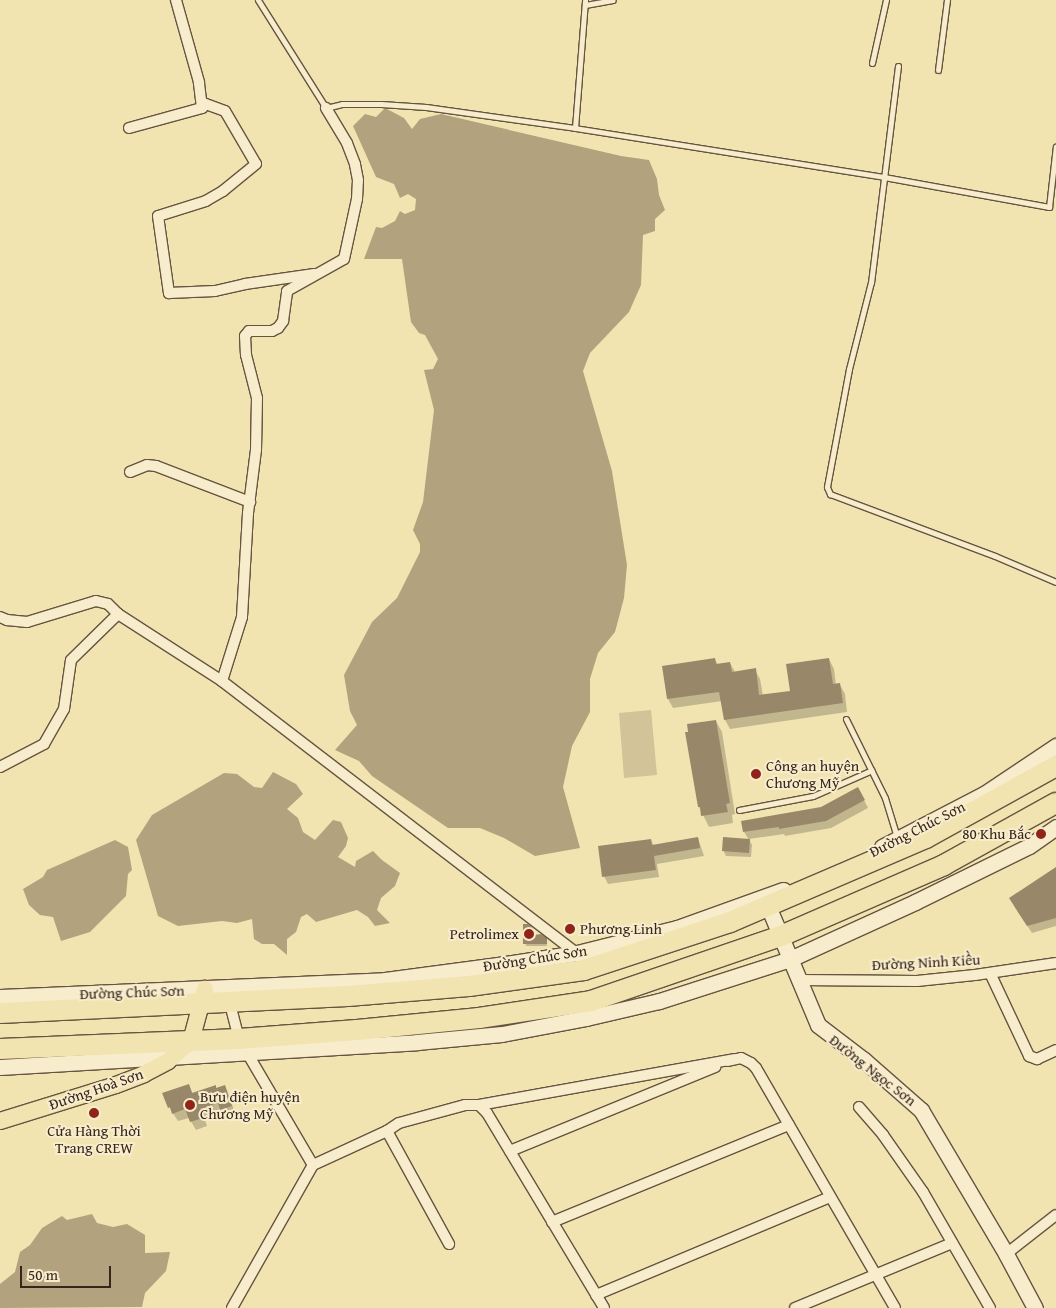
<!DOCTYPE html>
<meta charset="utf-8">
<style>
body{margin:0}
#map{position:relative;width:1056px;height:1308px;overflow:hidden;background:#f2e4b1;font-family:"Gentium Book Plus",serif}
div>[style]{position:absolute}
.green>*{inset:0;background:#d2c398}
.water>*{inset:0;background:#b2a37e}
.shadow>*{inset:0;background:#0003}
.building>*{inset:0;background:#988869}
.roads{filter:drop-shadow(1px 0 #665441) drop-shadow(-1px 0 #665441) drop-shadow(0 1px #665441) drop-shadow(0 -1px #665441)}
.lane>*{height:5px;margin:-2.5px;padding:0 2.5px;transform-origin:2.5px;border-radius:2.5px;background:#f7edcc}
.street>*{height:10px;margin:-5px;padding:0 5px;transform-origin:5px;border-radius:5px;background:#f7edcc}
.secondary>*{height:15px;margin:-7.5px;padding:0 7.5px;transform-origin:7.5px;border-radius:7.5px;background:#f7edcc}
.primary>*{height:16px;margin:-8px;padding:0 8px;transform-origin:8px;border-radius:8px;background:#f2e4b1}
.highway>*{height:20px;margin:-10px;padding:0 10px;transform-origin:10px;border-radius:10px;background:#f2e4b1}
.dots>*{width:14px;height:14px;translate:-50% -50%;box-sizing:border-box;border:2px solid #f7edcc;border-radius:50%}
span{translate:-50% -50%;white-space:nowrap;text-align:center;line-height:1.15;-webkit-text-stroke:4px #f7edcc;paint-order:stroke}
.poi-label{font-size:15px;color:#37241c}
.left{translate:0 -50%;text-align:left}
.right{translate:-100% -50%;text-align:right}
.street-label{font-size:15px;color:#37241c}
.scale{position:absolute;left:20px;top:1266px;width:91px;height:22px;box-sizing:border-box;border:2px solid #37241c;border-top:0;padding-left:6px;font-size:15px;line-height:18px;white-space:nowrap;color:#37241c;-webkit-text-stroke:4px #f7edcc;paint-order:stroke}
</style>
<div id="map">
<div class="green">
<i style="clip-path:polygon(651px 710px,657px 775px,624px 778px,619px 713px)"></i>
</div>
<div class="water">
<i style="clip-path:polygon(385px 108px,404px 118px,412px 129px,420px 119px,441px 114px,621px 156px,649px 160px,657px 179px,659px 195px,665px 210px,655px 219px,655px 231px,643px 235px,641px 285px,629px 312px,590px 353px,583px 371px,612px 471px,627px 565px,624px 598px,615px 632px,598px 653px,590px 679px,590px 712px,572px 746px,563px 787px,580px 848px,535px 856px,504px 838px,480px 828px,448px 828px,372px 776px,359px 761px,335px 750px,357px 725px,350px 711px,344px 675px,372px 622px,397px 598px,420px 552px,420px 544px,413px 530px,423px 502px,434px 410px,424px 370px,433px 369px,438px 359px,425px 335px,419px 333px,411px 322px,402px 259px,364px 259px,376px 227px,382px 228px,395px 221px,400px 211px,405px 214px,415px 210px,416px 199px,408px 194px,400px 198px,394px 184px,376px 177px,353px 126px,365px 114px,376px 117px)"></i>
<i style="clip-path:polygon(273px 772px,296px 784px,303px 794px,287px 809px,298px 818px,303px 832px,315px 840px,333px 820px,341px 822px,348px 838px,346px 846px,338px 857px,355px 867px,356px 861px,373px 851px,382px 860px,400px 873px,395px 886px,381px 898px,377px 910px,390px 923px,375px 926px,368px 917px,357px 910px,316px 922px,307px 914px,301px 917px,296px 932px,287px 939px,287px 955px,274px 944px,262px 944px,254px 939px,252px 919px,237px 923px,222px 921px,178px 926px,158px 916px,136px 840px,152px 815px,224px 773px,237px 774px,254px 787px,262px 788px)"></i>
<i style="clip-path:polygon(115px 840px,128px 847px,132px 870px,128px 874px,126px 896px,90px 932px,61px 941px,53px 917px,40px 915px,29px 905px,23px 889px,43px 877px,47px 870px)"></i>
<i style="clip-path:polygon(92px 1214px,97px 1223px,113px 1227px,127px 1224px,145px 1235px,145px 1253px,170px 1252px,166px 1271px,145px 1293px,142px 1307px,0 1308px,0 1284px,15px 1272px,20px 1252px,30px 1245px,42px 1228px,62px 1216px,67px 1220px)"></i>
</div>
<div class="shadow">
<i style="clip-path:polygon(715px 659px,718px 665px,730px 663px,735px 672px,755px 670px,760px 679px,763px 696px,791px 692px,829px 659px,834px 669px,836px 685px,840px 685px,845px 694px,847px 712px,730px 729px,725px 720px,722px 701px,673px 708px,668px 699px)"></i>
<i style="clip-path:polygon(716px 721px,722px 732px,735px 814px,732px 815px,733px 823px,709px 827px,699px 807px,687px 733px)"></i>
<i style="clip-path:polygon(858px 788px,868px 808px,831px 828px,785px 836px,784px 834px,749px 839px,752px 845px,751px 857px,726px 856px,723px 850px,749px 840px,744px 832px,743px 822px,822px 808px)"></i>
<i style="clip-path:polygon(698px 838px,704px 856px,657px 864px,659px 877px,608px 884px,604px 876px,651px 840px,654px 846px)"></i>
<i style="clip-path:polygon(1056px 869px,1056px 926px,1032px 933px,1014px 906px)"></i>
<i style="clip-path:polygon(524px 926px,533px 930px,534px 936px,546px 939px,547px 946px,526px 946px)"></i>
<i style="clip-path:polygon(189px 1085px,193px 1094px,225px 1086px,236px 1115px,226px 1118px,222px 1111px,204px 1117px,207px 1126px,196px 1130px,189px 1118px,178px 1121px,169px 1107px)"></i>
</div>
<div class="building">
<i style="clip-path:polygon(715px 658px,716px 664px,730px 662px,732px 672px,756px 668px,759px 695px,790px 691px,786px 664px,829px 658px,833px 684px,840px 683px,843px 703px,724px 720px,719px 692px,667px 699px,662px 666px)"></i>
<i style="clip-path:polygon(716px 720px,730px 803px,726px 804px,728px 812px,701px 816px,700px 807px,698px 807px,685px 732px,688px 732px,687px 724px)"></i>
<i style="clip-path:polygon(858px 787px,865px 800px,826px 821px,779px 829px,779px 827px,743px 832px,741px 821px,821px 807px)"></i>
<i style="clip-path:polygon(698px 837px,700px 848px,654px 856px,656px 870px,602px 877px,598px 846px,651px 839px,652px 845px)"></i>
<i style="clip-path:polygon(723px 837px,750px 839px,749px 853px,722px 851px)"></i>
<i style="clip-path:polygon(1056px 867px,1056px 918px,1027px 926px,1009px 898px)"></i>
<i style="clip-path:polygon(523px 924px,528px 924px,534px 929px,534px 935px,541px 934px,547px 938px,547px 944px,523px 944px)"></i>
<i style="clip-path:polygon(189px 1084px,192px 1093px,216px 1085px,216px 1088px,225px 1085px,232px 1106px,220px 1110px,218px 1103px,200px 1109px,203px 1118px,190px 1122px,185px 1109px,172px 1114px,170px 1107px,168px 1108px,162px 1093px)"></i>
</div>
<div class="roads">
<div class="lane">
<i style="left:258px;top:0;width:128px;rotate:57.8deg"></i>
<i style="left:326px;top:108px;width:16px;rotate:-14deg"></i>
<i style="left:342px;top:104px;width:39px"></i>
<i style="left:381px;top:104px;width:45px;rotate:3.8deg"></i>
<i style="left:426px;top:107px;width:150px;rotate:8deg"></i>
<i style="left:575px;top:128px;width:128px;rotate:-85.5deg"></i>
<i style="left:585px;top:5px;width:28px;rotate:-10deg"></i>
<i style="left:872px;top:63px;width:65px;rotate:-77.5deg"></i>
<i style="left:898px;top:66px;width:218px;rotate:97.1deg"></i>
<i style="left:871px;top:282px;width:90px;rotate:104.2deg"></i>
<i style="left:849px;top:369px;width:120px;rotate:100.6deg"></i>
<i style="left:827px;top:487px;width:8px;rotate:67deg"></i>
<i style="left:830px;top:494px;width:176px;rotate:20.6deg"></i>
<i style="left:995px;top:556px;width:66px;rotate:23.1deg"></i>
<i style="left:938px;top:70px;width:71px;rotate:-82.7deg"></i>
<i style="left:575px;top:128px;width:313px;rotate:9deg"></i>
<i style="left:884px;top:177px;width:168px;rotate:10.3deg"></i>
<i style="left:1049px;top:207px;width:61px;rotate:-83.5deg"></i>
<i style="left:846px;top:719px;width:88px;rotate:63.7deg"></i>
<i style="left:885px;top:798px;width:41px;rotate:72.9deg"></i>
<i style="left:739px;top:810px;width:75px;rotate:-10.7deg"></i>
<i style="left:813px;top:796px;width:64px;rotate:-23.8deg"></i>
</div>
<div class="street">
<i style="left:203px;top:103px;width:23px;rotate:20deg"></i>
<i style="left:225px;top:111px;width:61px;rotate:59.7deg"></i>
<i style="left:256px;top:164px;width:43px;rotate:140.7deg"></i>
<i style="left:223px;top:191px;width:20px;rotate:150deg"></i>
<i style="left:206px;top:201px;width:50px;rotate:162.6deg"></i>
<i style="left:158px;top:216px;width:78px;rotate:81.9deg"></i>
<i style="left:169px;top:293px;width:46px;rotate:-2.5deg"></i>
<i style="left:215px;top:291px;width:31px;rotate:-13deg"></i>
<i style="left:245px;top:284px;width:70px;rotate:-8.2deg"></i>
<i style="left:129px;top:128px;width:76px;rotate:-15.3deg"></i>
<i style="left:202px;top:108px;width:26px;rotate:-97deg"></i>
<i style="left:199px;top:82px;width:85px;rotate:-105.7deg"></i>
<i style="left:130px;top:472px;width:18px;rotate:-22deg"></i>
<i style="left:147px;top:465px;width:9px;rotate:6deg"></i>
<i style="left:156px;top:466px;width:101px;rotate:21deg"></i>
<i style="left:0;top:617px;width:8px;rotate:23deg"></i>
<i style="left:7px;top:620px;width:20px;rotate:6deg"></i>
<i style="left:27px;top:622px;width:72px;rotate:-16.9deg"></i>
<i style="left:96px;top:601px;width:12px;rotate:14deg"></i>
<i style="left:108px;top:604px;width:14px;rotate:45deg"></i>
<i style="left:118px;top:614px;width:124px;rotate:32.8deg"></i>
<i style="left:222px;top:681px;width:470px;rotate:37.5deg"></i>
<i style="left:222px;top:681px;width:67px;rotate:-72.6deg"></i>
<i style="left:242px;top:617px;width:104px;rotate:-86.7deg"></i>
<i style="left:248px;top:513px;width:64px;rotate:-82.8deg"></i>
<i style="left:256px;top:450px;width:52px;rotate:-88.9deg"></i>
<i style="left:257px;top:398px;width:44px;rotate:-104.3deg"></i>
<i style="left:246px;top:355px;width:19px;rotate:-93deg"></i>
<i style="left:245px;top:336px;width:6px;rotate:-51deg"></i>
<i style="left:249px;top:331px;width:23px"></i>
<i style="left:272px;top:331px;width:7px;rotate:-27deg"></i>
<i style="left:278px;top:328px;width:9px;rotate:-54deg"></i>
<i style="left:283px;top:321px;width:30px;rotate:-82deg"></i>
<i style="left:287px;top:291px;width:65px;rotate:-29.3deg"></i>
<i style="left:344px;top:259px;width:61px;rotate:-77.8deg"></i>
<i style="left:357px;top:199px;width:19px;rotate:-87deg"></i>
<i style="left:358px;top:180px;width:16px;rotate:-101deg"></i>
<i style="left:355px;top:164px;width:22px;rotate:-111deg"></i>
<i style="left:347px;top:143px;width:41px;rotate:-121deg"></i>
<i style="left:0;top:767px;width:50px;rotate:-27.6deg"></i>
<i style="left:44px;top:744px;width:40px;rotate:-60.3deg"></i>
<i style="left:64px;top:709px;width:49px;rotate:-81.9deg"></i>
<i style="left:71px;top:660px;width:66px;rotate:-44.4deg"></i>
<i style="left:990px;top:973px;width:92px;rotate:64.8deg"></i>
<i style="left:1029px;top:1056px;width:9px;rotate:21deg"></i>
<i style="left:1037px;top:1059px;width:21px;rotate:-25deg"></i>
<i style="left:798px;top:980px;width:119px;rotate:0.5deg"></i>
<i style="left:917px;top:981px;width:58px;rotate:-5.9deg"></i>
<i style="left:975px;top:975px;width:82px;rotate:-8.4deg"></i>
<i style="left:229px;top:1000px;width:40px;rotate:75.6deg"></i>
<i style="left:239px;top:1039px;width:146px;rotate:59.6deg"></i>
<i style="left:728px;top:1061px;width:13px;rotate:-13deg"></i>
<i style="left:741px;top:1058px;width:11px;rotate:27deg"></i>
<i style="left:751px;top:1063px;width:7px;rotate:45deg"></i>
<i style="left:756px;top:1068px;width:277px;rotate:59.9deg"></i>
<i style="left:479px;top:1105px;width:11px;rotate:45deg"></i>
<i style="left:487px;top:1113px;width:227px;rotate:59deg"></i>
<i style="left:859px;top:1107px;width:37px;rotate:49deg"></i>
<i style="left:883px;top:1135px;width:70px;rotate:54.9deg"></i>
<i style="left:923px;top:1192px;width:134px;rotate:60deg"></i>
<i style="left:387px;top:1131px;width:129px;rotate:61.2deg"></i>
<i style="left:510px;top:1151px;width:222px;rotate:-22.3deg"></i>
<i style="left:552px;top:1222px;width:256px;rotate:-22.3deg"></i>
<i style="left:1006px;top:1254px;width:63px;rotate:-38deg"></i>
<i style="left:596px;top:1295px;width:254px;rotate:-22.7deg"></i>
<i style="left:232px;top:1308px;width:164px;rotate:-60.5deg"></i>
<i style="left:313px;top:1165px;width:81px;rotate:-24.7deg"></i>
<i style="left:387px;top:1131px;width:14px;rotate:-34deg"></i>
<i style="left:399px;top:1123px;width:68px;rotate:-15.3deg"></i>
<i style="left:465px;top:1105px;width:14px"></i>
<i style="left:479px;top:1105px;width:259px;rotate:-10.2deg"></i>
<i style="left:795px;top:1308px;width:170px;rotate:-22.5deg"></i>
</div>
<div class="secondary">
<i style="left:882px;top:847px;width:115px;rotate:-27.5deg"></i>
<i style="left:984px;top:794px;width:87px;rotate:-33.7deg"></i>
<i style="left:768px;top:906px;width:129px;rotate:67.2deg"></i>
<i style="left:818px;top:1025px;width:58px;rotate:37.3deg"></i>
<i style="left:864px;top:1060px;width:76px;rotate:41.3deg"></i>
<i style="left:921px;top:1110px;width:167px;rotate:59.4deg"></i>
<i style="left:1006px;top:1254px;width:61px;rotate:61.8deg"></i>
<i style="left:0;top:997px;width:385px;rotate:-2.5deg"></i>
<i style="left:385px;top:980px;width:114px;rotate:-7.6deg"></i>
<i style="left:498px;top:965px;width:80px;rotate:-8.6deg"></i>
<i style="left:577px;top:953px;width:103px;rotate:-14deg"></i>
<i style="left:677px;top:928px;width:113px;rotate:-19.7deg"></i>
<i style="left:0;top:1067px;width:418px;rotate:-3.4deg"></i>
<i style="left:417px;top:1042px;width:85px;rotate:-5.4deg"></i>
<i style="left:502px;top:1034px;width:86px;rotate:-10.8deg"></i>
<i style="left:586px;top:1018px;width:75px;rotate:-13.1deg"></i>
<i style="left:659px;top:1001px;width:138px;rotate:-17.8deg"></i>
<i style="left:790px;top:959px;width:137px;rotate:-24.5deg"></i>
<i style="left:915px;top:902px;width:127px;rotate:-26.2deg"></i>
<i style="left:1029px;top:846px;width:33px;rotate:-35deg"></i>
</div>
<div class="primary">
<i style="left:0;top:1121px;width:121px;rotate:-17.2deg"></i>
<i style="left:116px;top:1085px;width:30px;rotate:-21deg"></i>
<i style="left:144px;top:1074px;width:27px;rotate:-28deg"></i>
<i style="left:168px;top:1061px;width:30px;rotate:-41deg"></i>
<i style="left:191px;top:1041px;width:54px;rotate:-74.9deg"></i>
</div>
<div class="highway">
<i style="left:0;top:1013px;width:348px;rotate:-2.8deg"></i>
<i style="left:348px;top:996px;width:121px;rotate:-4.7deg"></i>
<i style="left:469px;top:986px;width:116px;rotate:-7.9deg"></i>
<i style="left:584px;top:970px;width:154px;rotate:-18.2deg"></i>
<i style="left:730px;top:922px;width:213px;rotate:-23.2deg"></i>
<i style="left:926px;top:838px;width:149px;rotate:-29deg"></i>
<i style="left:0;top:1049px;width:239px;rotate:-2.4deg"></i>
<i style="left:239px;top:1039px;width:118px;rotate:-4.4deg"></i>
<i style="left:357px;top:1030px;width:123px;rotate:-5.6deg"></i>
<i style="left:479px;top:1018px;width:113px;rotate:-8.6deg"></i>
<i style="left:591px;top:1001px;width:201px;rotate:-18.9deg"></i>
<i style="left:781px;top:936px;width:178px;rotate:-23.5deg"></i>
<i style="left:944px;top:865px;width:128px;rotate:-29deg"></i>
</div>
</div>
<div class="dots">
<i style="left:756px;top:774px;background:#8f2418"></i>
<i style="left:1041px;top:834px;background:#8f2418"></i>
<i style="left:570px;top:929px;background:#8f2418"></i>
<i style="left:529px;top:934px;background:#8f2418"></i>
<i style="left:190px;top:1105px;background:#8f2418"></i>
<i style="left:94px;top:1113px;background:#8f2418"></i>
</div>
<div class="poi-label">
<span class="left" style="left:766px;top:774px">Công an huyện<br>Chương Mỹ</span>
<span class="right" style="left:1031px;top:834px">80 Khu Bắc</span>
<span class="left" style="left:580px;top:929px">Phương Linh</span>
<span class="right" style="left:519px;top:934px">Petrolimex</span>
<span class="left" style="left:200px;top:1105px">Bưu điện huyện<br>Chương Mỹ</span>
<span style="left:94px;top:1139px">Cửa Hàng Thời<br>Trang CREW</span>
</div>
<div class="street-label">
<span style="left:917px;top:829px;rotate:-27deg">Đường Chúc Sơn</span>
<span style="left:535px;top:958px;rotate:-9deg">Đường Chúc Sơn</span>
<span style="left:926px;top:962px;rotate:-3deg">Đường Ninh Kiều</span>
<span style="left:132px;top:992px;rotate:-2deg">Đường Chúc Sơn</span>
<span style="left:873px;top:1070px;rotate:38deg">Đường Ngọc Sơn</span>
<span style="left:96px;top:1089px;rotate:-19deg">Đường Hoà Sơn</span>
</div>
<div class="scale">50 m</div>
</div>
